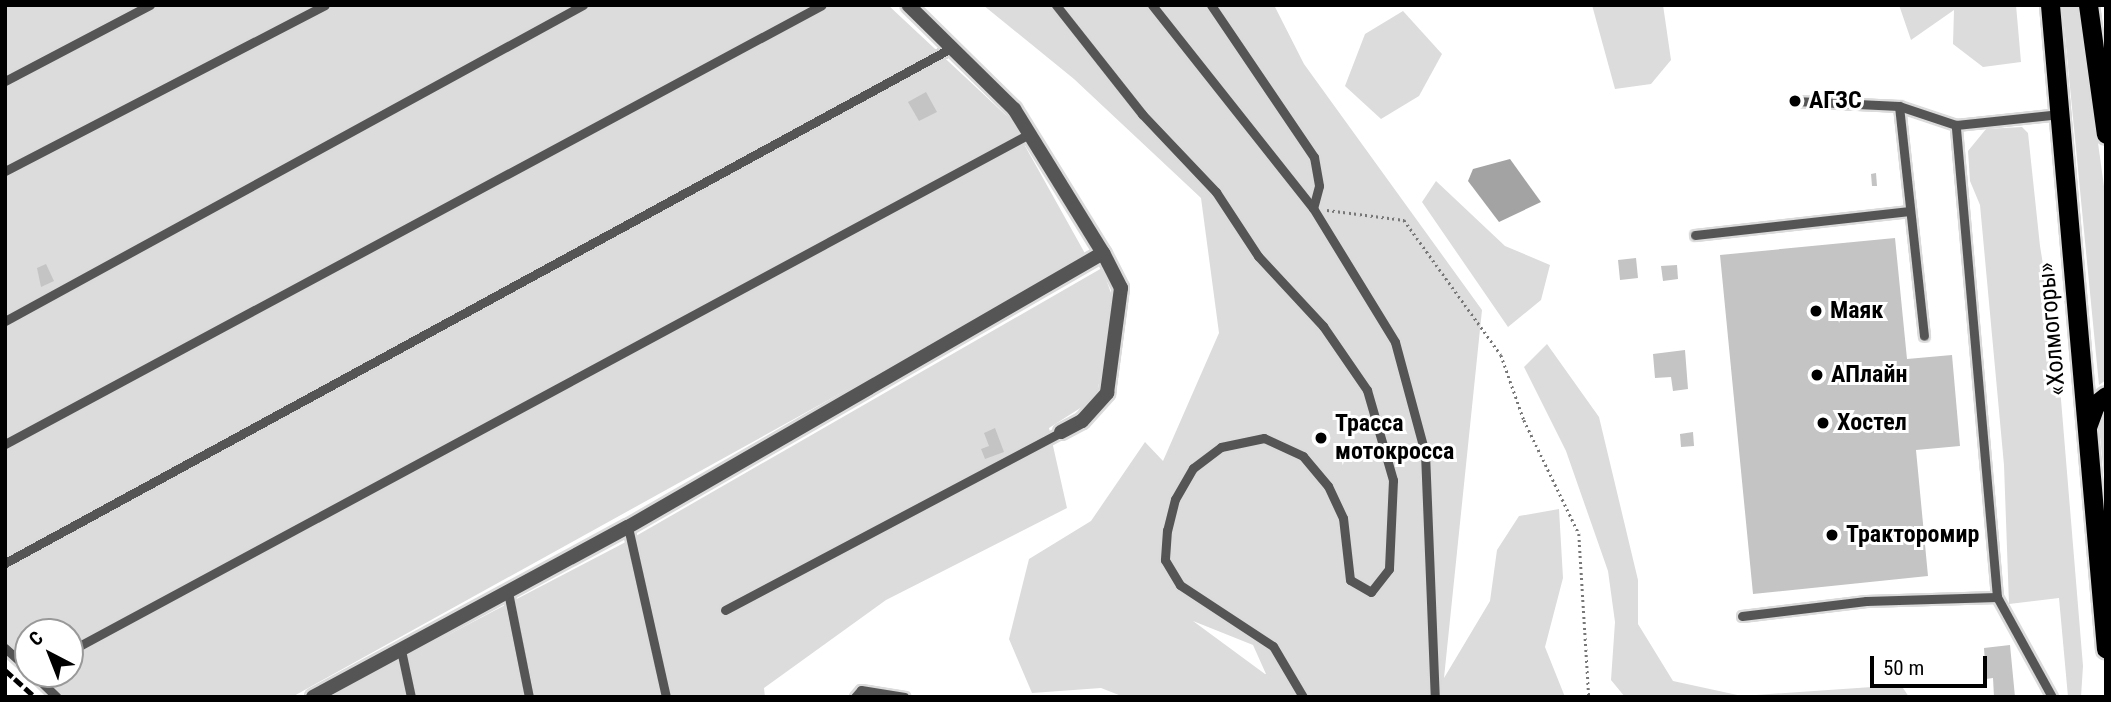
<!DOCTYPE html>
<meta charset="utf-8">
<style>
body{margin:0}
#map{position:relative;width:2111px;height:702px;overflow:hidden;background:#fff;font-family:"Roboto Condensed",sans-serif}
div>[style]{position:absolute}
.green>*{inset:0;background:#dcdcdc}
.water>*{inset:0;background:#a3a3a3}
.building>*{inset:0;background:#c4c4c4}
.path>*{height:2.5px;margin-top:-1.25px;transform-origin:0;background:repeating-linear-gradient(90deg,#777 0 2px,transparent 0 5.5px)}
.roads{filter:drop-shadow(2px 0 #dbdbdb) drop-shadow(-2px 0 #dbdbdb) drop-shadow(0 2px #dbdbdb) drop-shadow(0 -2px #dbdbdb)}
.service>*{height:9px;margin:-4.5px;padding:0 4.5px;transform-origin:4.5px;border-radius:4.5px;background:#555}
.minor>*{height:14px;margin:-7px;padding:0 7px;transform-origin:7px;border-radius:7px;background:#555}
.trunk>*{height:19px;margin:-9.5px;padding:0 9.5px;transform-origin:9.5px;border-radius:9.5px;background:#000}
.rail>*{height:4.5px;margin-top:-2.25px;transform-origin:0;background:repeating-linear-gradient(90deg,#000 0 10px,transparent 0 13.5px)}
.dots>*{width:19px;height:19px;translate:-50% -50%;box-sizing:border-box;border:4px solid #fff;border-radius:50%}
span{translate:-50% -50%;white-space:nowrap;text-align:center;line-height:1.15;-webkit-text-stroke:6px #fff;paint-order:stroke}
.poi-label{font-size:24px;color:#000;font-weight:700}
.left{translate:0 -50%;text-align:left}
.street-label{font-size:24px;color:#000}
.frame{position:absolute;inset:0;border:7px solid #000;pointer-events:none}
.north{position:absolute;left:14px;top:618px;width:70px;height:70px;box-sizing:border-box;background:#fff;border:2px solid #999;border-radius:50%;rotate:318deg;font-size:19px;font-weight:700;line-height:28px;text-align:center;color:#000}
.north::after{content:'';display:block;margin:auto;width:24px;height:32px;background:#000;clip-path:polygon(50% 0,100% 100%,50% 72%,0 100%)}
.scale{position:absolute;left:1870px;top:656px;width:117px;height:32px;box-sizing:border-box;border:4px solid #000;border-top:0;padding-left:9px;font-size:21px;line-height:24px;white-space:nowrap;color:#000;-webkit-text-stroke:5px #fff;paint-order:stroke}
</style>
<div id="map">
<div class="green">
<i style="clip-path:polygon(5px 5px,888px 5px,1010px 119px,1087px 257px,292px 697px,64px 697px,40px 674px,70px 674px,70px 632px,28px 632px,28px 662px,5px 640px)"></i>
<i style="clip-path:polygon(evenodd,983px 5px,1274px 5px,1304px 64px,1482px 310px,1444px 678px,1490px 601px,1497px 550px,1519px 516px,1559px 509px,1563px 578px,1545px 647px,1565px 697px,1124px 697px,1101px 688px,1032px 693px,1009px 639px,1029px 559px,1091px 521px,1145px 442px,1163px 461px,1219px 333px,1201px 198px,1074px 79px,983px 5px,1193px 621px,1253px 645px,1266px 674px,1265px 674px,1193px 621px)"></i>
<i style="clip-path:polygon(1592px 5px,1663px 5px,1671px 60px,1651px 84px,1615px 89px)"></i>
<i style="clip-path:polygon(1899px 5px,2016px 5px,2021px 62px,1983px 67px,1953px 44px,1954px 10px,1911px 40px)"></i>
<i style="clip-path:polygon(2062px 5px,2079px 5px,2106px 201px,2106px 380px,2099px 385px)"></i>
<i style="clip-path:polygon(1403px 11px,1442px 54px,1419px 96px,1381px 119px,1345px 86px,1365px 34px)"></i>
<i style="clip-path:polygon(2022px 127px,2028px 133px,2040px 246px,2057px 351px,2083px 666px,2081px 697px,2068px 697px,2059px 598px,2009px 604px,2004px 465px,1980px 205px,1970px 181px,1968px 151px,1986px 129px)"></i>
<i style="clip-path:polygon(1436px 181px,1505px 246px,1550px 265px,1541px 300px,1508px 327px,1422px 202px)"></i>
<i style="clip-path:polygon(1102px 268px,1115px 304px,1096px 398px,1049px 428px,1067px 508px,886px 600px,764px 688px,765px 697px,329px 697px,622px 544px)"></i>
<i style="clip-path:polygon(1547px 344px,1599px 417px,1638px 580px,1638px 624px,1673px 681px,1742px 696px,1901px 685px,1909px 697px,1625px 697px,1611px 680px,1615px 622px,1608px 571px,1566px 451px,1524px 367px)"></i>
<i style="clip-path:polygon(2106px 413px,2106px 495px,2099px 427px)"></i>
</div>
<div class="water">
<i style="clip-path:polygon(1510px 159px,1541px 202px,1499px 222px,1468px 181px,1473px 169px)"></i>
</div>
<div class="building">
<i style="clip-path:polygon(926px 92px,937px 112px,919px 121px,908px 102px)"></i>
<i style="clip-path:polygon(1876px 173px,1877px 186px,1872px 186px,1871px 174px)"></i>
<i style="clip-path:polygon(1895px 238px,1907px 359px,1952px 355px,1960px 446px,1916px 450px,1928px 576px,1753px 594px,1720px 255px)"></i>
<i style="clip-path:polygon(1636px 258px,1638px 278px,1620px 280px,1618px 260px)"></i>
<i style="clip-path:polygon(46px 264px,54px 281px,41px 287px,37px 268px)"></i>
<i style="clip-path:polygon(1677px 265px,1678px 279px,1663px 281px,1661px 266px)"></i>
<i style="clip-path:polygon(1685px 350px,1688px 389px,1673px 391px,1671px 377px,1655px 378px,1653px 354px)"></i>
<i style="clip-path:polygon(995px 428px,1004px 452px,985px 459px,981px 449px,989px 446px,984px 433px)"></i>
<i style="clip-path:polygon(1693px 432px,1694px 446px,1681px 447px,1680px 434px)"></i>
<i style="clip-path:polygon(2010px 645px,2015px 697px,1994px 697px,1993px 678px,1986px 679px,1984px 648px)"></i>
</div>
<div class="path">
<i style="left:1327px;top:210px;width:78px;rotate:7.4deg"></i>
<i style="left:1404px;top:220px;width:166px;rotate:54.3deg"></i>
<i style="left:1501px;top:355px;width:69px;rotate:70.5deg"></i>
<i style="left:1524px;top:420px;width:127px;rotate:64.2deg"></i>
<i style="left:1579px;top:534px;width:163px;rotate:86.5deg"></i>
</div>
<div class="roads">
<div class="service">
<i style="left:1056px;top:5px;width:139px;rotate:51.7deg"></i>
<i style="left:1142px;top:114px;width:108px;rotate:46.5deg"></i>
<i style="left:1216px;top:192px;width:77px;rotate:56.7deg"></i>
<i style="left:1258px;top:256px;width:96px;rotate:47.1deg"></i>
<i style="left:1323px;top:326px;width:78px;rotate:55.5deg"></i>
<i style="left:1367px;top:390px;width:94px;rotate:73.9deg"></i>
<i style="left:1393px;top:480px;width:89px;rotate:92.6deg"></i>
<i style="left:1389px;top:569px;width:29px;rotate:128deg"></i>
<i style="left:1371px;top:592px;width:24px;rotate:-150deg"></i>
<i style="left:1350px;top:580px;width:62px;rotate:-96.4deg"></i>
<i style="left:1343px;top:518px;width:35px;rotate:-115deg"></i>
<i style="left:1328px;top:486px;width:39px;rotate:-130deg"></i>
<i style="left:1303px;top:456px;width:43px;rotate:-155.2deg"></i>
<i style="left:1264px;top:438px;width:44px;rotate:168.2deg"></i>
<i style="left:1221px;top:447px;width:35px;rotate:143deg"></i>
<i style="left:1193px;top:468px;width:36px;rotate:120deg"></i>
<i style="left:1175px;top:499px;width:32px;rotate:104deg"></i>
<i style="left:1167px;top:530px;width:30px;rotate:94deg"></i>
<i style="left:1165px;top:560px;width:29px;rotate:59deg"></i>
<i style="left:1180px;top:585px;width:111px;rotate:33.3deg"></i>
<i style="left:1273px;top:646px;width:59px;rotate:59.5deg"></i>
<i style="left:1152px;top:5px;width:259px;rotate:51.6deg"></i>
<i style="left:1313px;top:208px;width:157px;rotate:58.5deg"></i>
<i style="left:1395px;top:342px;width:115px;rotate:74.9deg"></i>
<i style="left:1425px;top:453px;width:244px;rotate:87.7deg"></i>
<i style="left:1211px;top:5px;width:184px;rotate:55.9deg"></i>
<i style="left:1314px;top:157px;width:29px;rotate:80deg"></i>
<i style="left:1319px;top:186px;width:23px;rotate:105deg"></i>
<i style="left:5px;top:81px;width:164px;rotate:-27.7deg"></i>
<i style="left:1795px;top:101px;width:104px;rotate:2.8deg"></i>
<i style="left:1899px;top:106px;width:60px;rotate:18.4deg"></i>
<i style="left:1899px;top:106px;width:231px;rotate:83.8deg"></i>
<i style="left:5px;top:171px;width:360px;rotate:-27.4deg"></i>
<i style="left:1695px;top:235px;width:216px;rotate:-6.4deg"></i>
<i style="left:5px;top:321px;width:659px;rotate:-28.67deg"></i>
<i style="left:5px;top:444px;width:927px;rotate:-28.25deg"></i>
<i style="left:628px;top:527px;width:174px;rotate:77.4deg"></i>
<i style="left:5px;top:563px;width:1077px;rotate:-28.56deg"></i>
<i style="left:508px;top:592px;width:107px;rotate:78.7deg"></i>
<i style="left:725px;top:610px;width:380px;rotate:-27.9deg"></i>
<i style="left:1742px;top:616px;width:125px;rotate:-6.9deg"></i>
<i style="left:1866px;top:601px;width:131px;rotate:-1.7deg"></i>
<i style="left:5px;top:648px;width:31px;rotate:42deg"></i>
<i style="left:401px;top:650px;width:48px;rotate:78deg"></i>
<i style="left:70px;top:651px;width:1089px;rotate:-28.33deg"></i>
<i style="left:33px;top:674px;width:33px;rotate:44deg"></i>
<i style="left:855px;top:697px;width:9px;rotate:-49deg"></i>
<i style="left:861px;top:690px;width:44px;rotate:9.2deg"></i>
<i style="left:2052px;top:697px;width:114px;rotate:-118.8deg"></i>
<i style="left:1997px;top:597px;width:474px;rotate:-95deg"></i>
<i style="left:1956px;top:125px;width:105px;rotate:-6deg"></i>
</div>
<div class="minor">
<i style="left:1061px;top:432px;width:24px;rotate:-28deg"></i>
<i style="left:1082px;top:421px;width:38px;rotate:-48deg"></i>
<i style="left:1107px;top:393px;width:106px;rotate:-82.4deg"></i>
<i style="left:1121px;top:288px;width:39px;rotate:-117deg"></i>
<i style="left:313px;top:697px;width:358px;rotate:-28.4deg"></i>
<i style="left:628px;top:527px;width:548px;rotate:-29.98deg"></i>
<i style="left:1103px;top:253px;width:169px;rotate:-121.7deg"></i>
<i style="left:1014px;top:109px;width:148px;rotate:-135.5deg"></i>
</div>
<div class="trunk">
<i style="left:2050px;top:5px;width:646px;rotate:85.03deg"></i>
<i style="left:2088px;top:5px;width:130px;rotate:82.1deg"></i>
<i style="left:2087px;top:427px;width:23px;rotate:-70deg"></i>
<i style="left:2095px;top:405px;width:14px;rotate:-39deg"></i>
</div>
</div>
<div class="rail">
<i style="left:5px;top:670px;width:40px;rotate:42deg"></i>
</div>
<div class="dots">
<i style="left:1795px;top:101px;background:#000"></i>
<i style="left:1816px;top:311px;background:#000"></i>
<i style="left:1817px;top:375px;background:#000"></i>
<i style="left:1823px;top:423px;background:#000"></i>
<i style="left:1321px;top:438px;background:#000"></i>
<i style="left:1832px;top:535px;background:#000"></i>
</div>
<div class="poi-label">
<span class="left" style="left:1809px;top:101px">АГЗС</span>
<span class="left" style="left:1830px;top:311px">Маяк</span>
<span class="left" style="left:1831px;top:375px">АПлайн</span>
<span class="left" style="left:1837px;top:423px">Хостел</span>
<span class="left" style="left:1335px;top:438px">Трасса<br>мотокросса</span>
<span class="left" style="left:1846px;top:535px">Тракторомир</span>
</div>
<div class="street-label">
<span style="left:2052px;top:329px;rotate:-95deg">«Холмогоры»</span>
</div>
<div class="frame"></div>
<div class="north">С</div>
<div class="scale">50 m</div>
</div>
